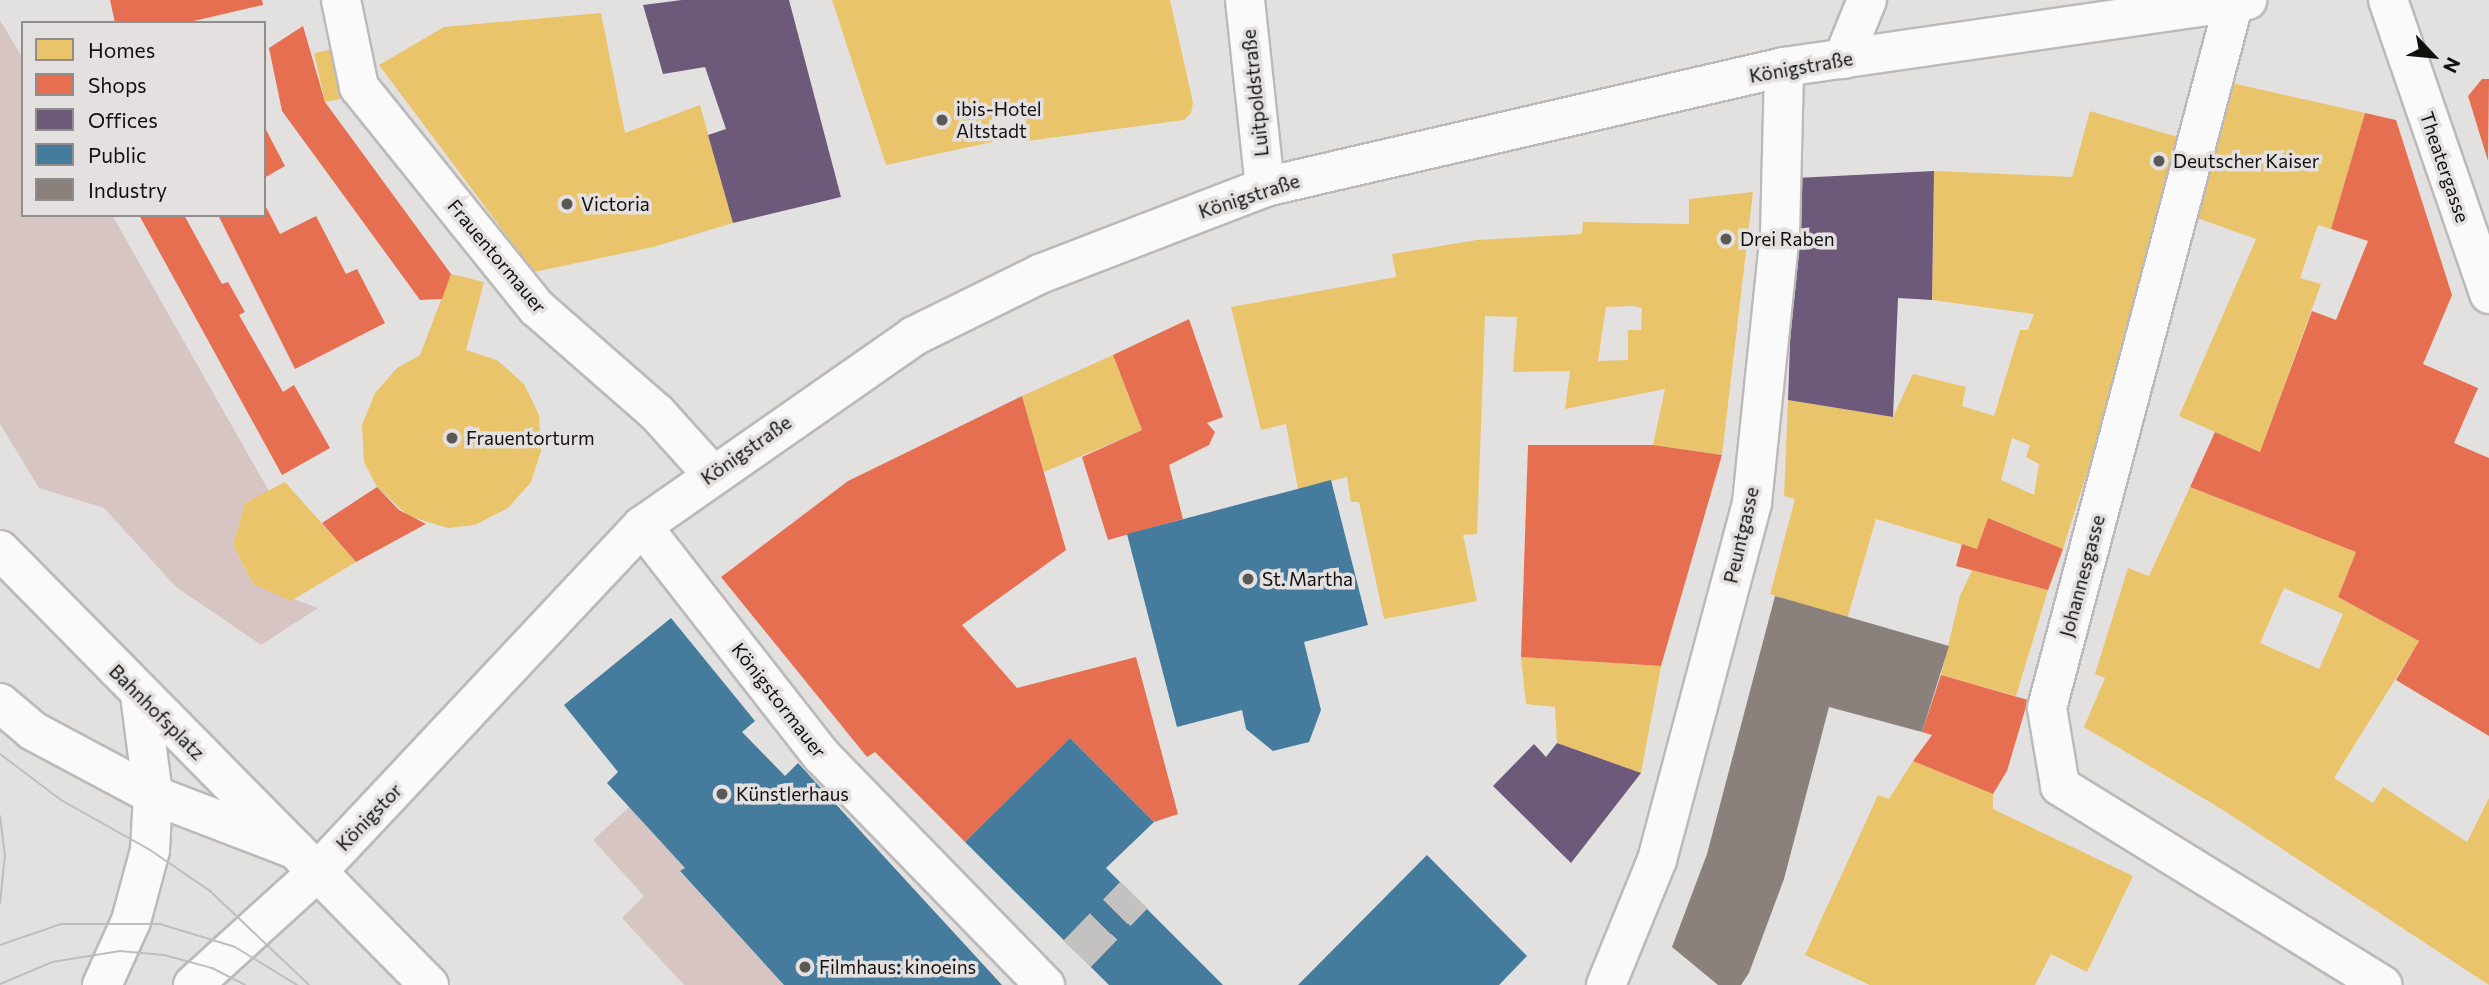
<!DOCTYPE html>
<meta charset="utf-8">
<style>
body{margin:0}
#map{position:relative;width:2489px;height:985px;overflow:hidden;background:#e3e1e0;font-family:Commissioner,sans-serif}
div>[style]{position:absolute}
.green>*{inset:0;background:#d7c5c4}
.homes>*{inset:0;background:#e9c46a}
.shops>*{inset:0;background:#e76f51}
.offices>*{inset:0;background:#6d597a}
.public>*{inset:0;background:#457b9d}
.industry>*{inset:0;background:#8a817c}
.minor-tunnel>*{height:38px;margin-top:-19px;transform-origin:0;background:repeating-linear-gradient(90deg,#c4c2c1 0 38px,transparent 0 57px)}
.roads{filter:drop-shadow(2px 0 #bbb9b9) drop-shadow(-2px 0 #bbb9b9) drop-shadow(0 2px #bbb9b9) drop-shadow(0 -2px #bbb9b9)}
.minor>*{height:38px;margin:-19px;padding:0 19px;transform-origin:19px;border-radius:19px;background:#fbfafa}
.major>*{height:38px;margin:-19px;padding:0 19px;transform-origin:19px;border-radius:19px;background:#fbfafa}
.tram>*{height:2px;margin:-1px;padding:0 1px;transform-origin:1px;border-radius:1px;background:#bfbebe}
.dots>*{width:19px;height:19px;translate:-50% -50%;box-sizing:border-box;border:4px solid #e4e0df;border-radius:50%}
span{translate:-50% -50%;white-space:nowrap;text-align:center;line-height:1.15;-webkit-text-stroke:7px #e4e0df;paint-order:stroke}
.street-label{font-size:19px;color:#11100f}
.poi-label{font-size:19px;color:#11100f}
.left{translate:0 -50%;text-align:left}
.legend{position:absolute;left:21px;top:21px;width:245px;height:196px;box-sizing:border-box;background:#e4e0df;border:2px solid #908d8c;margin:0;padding:9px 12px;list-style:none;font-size:21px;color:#11100f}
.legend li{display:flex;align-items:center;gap:14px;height:35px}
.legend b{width:35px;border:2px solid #908d8c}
.north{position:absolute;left:2398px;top:21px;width:70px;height:70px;-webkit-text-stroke:5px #e4e0df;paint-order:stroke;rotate:116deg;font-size:19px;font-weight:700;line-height:28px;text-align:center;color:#11100f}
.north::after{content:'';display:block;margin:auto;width:24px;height:32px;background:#11100f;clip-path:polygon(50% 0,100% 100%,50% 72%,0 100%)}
</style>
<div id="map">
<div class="green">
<i style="clip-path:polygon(0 20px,23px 59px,23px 215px,112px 215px,269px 491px,245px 503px,233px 545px,253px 584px,318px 608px,261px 645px,176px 587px,104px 508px,39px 488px,0 424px)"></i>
<i style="clip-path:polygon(629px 807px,685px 868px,680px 872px,784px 985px,684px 985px,622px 918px,644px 896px,593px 840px)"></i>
</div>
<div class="homes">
<i style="clip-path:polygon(832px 0,1170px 0,1193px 103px,1191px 113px,1184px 120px,1027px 141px,1024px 115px,989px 120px,992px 142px,886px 165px)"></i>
<i style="clip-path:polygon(601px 13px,625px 133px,700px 105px,733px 223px,653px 247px,534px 272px,379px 65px,444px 27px)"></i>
<i style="clip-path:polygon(338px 48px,349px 97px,325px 102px,314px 53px)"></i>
<i style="clip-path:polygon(2232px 83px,2365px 113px,2331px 229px,2318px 225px,2300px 278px,2321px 284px,2260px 452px,2179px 416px,2256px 239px,2197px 218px)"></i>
<i style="clip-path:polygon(evenodd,2090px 111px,2191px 141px,2063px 549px,1988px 518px,1977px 549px,1876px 519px,1847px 619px,1770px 594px,1795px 499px,1784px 496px,1788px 400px,1893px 417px,1913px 374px,1966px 387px,1962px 406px,1994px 416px,2020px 330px,2028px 330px,2034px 314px,1932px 300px,1934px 171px,2072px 177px,2090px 111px,2012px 438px,2030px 445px,2026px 457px,2039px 464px,2034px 495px,2001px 480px,2012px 438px)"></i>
<i style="clip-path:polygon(evenodd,1753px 192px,1722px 455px,1653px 445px,1665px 389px,1565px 409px,1570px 371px,1513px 372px,1517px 317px,1485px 316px,1477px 534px,1463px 535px,1477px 601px,1384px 619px,1359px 502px,1351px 502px,1347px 477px,1298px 489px,1286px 424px,1261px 430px,1231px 307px,1396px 277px,1392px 254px,1477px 240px,1582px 234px,1583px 222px,1689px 224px,1689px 199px,1753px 192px,1634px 306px,1642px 308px,1641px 330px,1628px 330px,1628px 360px,1598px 361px,1606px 307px,1634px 306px)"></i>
<i style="clip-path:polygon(451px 274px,484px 282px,466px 350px,497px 360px,524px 384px,539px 415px,541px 451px,531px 482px,508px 508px,475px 525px,448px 528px,408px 516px,377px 487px,364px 462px,362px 425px,375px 393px,397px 368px,420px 355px)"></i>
<i style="clip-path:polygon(1113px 355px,1142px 430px,1044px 472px,1022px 396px)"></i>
<i style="clip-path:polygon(285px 482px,356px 562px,291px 601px,253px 584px,233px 545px,245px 503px)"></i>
<i style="clip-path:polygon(evenodd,2190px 487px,2356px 552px,2338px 597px,2419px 641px,2334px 778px,2373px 803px,2383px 787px,2467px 842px,2489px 798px,2489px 985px,2223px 810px,2084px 727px,2105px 678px,2095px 674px,2128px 568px,2149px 576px,2190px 487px,2284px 588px,2343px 614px,2319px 669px,2260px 643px,2284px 588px)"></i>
<i style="clip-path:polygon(1972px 570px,2048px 590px,2016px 696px,1941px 675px,1960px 596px)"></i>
<i style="clip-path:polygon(1521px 657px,1661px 666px,1641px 773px,1557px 743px,1555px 707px,1526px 704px)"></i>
<i style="clip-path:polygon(1913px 761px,1993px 794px,1993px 809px,2133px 876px,2087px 972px,2051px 954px,2035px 985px,1870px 985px,1805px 955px,1878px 795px,1889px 799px)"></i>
</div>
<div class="shops">
<i style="clip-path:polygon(110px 0,262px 0,263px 5px,185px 23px,115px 23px)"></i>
<i style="clip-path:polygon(303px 26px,325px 102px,451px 274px,442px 299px,420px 300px,282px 111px,269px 48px)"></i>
<i style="clip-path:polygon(2482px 79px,2489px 79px,2488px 161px,2468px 96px)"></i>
<i style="clip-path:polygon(2365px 113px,2396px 120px,2452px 295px,2423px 364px,2478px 388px,2454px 443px,2489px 458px,2489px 736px,2396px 680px,2419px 641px,2338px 597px,2356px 552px,2190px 487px,2215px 432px,2260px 452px,2312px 311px,2336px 320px,2368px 241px,2331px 229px)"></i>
<i style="clip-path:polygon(264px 126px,285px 166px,264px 178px)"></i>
<i style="clip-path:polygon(264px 203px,280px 234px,316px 216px,346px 274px,357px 269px,385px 323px,295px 369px,218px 215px,264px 215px)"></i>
<i style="clip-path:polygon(139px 215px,184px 215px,222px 284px,228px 282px,245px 312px,239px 315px,283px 392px,294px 385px,330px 448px,282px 475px)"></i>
<i style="clip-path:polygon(1189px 319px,1223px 417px,1207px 423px,1215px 432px,1209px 445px,1169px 465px,1183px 519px,1108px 540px,1082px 457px,1142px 430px,1113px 355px)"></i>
<i style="clip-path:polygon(1022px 396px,1066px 550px,962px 625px,1017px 688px,1136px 657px,1178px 814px,1154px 822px,1070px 738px,965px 842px,875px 752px,867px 757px,721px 577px,848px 481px)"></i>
<i style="clip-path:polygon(1528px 445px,1653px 445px,1722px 455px,1661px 666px,1521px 657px)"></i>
<i style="clip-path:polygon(377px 487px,399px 510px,426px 524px,356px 562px,322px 523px)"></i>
<i style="clip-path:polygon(1988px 518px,2063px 549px,2048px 590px,1956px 566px,1962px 544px,1977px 549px)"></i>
<i style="clip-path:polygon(1941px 675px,2028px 700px,2007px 771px,1993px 794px,1913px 761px,1932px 735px,1922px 732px)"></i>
</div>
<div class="offices">
<i style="clip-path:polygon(682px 0,789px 0,841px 197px,733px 223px,708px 135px,726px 129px,705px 67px,663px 74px,643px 5px)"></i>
<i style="clip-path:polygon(1934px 171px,1932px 300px,1898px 298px,1893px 417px,1788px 400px,1796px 178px)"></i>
<i style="clip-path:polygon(1557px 743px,1641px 773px,1571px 863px,1493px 786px,1534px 744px,1546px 757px)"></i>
</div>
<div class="public">
<i style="clip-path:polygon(1331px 480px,1368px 625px,1304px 642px,1321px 710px,1309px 742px,1273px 751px,1246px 729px,1242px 710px,1177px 727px,1127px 534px)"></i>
<i style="clip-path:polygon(671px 618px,755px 721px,742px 732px,785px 776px,798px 763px,1002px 985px,784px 985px,680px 871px,685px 868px,607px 783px,618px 772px,564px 705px)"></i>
<i style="clip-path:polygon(1070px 738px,1154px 822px,1106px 868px,1223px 985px,1109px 985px,965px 842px)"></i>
<i style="clip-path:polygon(1427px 855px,1527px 956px,1499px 985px,1298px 985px)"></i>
</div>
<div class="industry">
<i style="clip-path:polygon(1775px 596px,1949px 646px,1922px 732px,1829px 707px,1784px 879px,1749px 973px,1741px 985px,1718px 985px,1672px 947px,1707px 854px)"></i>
</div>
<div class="minor-tunnel">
<i style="left:1077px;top:954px;width:82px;rotate:-46deg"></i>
</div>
<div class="roads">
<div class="minor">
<i style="left:341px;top:0;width:89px;rotate:78.3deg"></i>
<i style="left:359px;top:87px;width:284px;rotate:51.2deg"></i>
<i style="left:537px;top:308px;width:159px;rotate:41.2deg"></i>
<i style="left:657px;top:413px;width:81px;rotate:48deg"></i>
<i style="left:1245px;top:0;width:188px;rotate:83.9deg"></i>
<i style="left:2388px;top:0;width:311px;rotate:71deg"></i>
<i style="left:2234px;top:2px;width:730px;rotate:104.84deg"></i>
<i style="left:2047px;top:708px;width:79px;rotate:80.5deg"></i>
<i style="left:2060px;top:786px;width:379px;rotate:31.7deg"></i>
<i style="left:1843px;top:59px;width:64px;rotate:-67.9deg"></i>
<i style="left:642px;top:526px;width:292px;rotate:52deg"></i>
<i style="left:822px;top:756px;width:320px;rotate:45.8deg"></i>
<i style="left:0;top:703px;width:43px;rotate:40.3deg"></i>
<i style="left:33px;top:731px;width:136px;rotate:28.1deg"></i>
<i style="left:153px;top:795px;width:153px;rotate:21deg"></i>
<i style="left:193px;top:985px;width:168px;rotate:-42.3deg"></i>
<i style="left:317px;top:872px;width:475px;rotate:-46.8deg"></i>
<i style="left:642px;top:526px;width:332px;rotate:-34.9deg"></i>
<i style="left:914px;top:336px;width:140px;rotate:-26.2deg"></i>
<i style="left:1040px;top:274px;width:241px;rotate:-21.1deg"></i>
<i style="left:1265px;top:187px;width:533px;rotate:-13.02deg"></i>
<i style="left:1784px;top:67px;width:468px;rotate:-8.2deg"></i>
<i style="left:1606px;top:985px;width:135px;rotate:-67.8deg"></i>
<i style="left:1657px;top:860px;width:369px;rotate:-75.1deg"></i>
<i style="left:1752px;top:503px;width:270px;rotate:-84.1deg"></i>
<i style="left:1780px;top:234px;width:167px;rotate:-88.6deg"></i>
</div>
<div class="major">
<i style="left:0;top:550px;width:611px;rotate:45.4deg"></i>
<i style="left:102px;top:985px;width:70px;rotate:-65.6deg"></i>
<i style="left:131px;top:921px;width:73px;rotate:-75deg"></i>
<i style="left:150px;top:850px;width:55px;rotate:-86.9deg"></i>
<i style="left:153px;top:795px;width:101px;rotate:-97.4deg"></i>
</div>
</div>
<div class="tram">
<i style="left:0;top:754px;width:76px;rotate:37deg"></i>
<i style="left:61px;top:800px;width:102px;rotate:29.3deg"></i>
<i style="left:150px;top:850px;width:73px;rotate:34.3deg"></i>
<i style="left:210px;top:891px;width:137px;rotate:43.5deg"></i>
<i style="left:0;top:816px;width:38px;rotate:83deg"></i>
<i style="left:5px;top:854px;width:50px;rotate:95.7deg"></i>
<i style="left:0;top:945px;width:65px;rotate:-19deg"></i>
<i style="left:61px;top:924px;width:99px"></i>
<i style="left:160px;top:924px;width:78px;rotate:17deg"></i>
<i style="left:235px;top:947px;width:73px;rotate:31.5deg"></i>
<i style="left:0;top:984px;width:56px;rotate:-22.9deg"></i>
<i style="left:52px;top:962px;width:69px;rotate:-9.2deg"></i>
<i style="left:120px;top:951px;width:44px;rotate:5.2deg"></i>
<i style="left:164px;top:955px;width:50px;rotate:15.2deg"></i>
<i style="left:212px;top:968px;width:37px;rotate:27deg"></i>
</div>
<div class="dots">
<i style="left:942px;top:120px;background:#5a5958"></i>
<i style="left:2159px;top:161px;background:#5a5958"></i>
<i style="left:567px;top:204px;background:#5a5958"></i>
<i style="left:1726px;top:239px;background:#5a5958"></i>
<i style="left:452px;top:438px;background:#5a5958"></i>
<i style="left:1248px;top:579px;background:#5a5958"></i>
<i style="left:722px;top:794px;background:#5a5958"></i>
<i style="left:805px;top:967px;background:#5a5958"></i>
</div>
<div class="street-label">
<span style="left:1801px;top:67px;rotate:-10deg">Königstraße</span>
<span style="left:1255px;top:93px;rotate:-96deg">Luitpoldstraße</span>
<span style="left:2445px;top:167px;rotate:71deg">Theatergasse</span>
<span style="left:1249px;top:196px;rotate:-18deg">Königstraße</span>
<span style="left:497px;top:256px;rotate:50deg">Frauentormauer</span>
<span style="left:746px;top:450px;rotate:-35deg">Königstraße</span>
<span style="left:1741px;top:535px;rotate:-77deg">Peuntgasse</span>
<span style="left:2082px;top:576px;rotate:-75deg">Johannesgasse</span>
<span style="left:779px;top:700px;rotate:52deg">Königstormauer</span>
<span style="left:157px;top:712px;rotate:45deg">Bahnhofsplatz</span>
<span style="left:369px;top:817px;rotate:-46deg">Königstor</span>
</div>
<div class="poi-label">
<span class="left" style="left:956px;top:120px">ibis-Hotel<br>Altstadt</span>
<span class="left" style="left:2173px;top:161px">Deutscher Kaiser</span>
<span class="left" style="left:581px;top:204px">Victoria</span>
<span class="left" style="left:1740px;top:239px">Drei Raben</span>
<span class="left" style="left:466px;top:438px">Frauentorturm</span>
<span class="left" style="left:1262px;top:579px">St. Martha</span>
<span class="left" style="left:736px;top:794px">Künstlerhaus</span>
<span class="left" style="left:819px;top:967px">Filmhaus: kinoeins</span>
</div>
<ul class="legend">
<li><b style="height:19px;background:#e9c46a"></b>Homes</li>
<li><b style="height:19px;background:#e76f51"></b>Shops</li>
<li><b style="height:19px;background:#6d597a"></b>Offices</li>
<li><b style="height:19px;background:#457b9d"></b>Public</li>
<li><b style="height:19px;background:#8a817c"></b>Industry</li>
</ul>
<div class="north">N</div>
</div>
